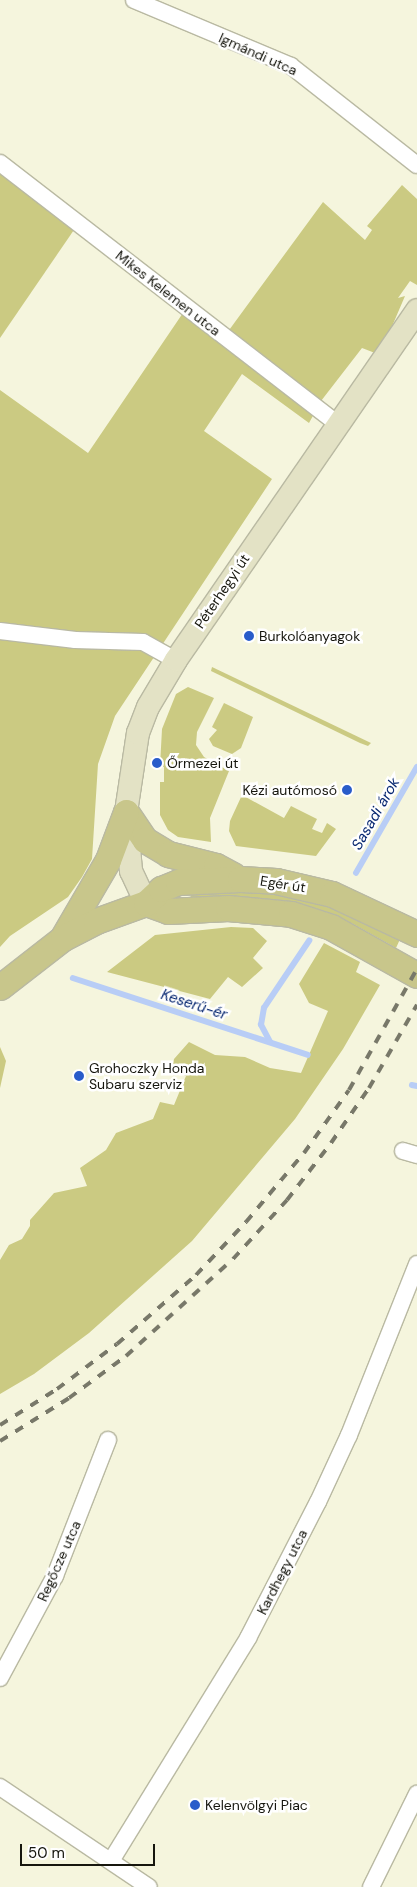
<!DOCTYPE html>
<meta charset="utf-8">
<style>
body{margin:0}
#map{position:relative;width:417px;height:1887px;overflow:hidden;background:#f5f5dd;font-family:"DM Sans",sans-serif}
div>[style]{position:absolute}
.green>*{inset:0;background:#cbca82}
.stream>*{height:5.5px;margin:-2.75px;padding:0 2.75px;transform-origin:2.75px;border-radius:2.75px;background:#b8cdf6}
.roads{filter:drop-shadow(1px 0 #b9b9a2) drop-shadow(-1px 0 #b9b9a2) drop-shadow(0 1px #b9b9a2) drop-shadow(0 -1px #b9b9a2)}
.street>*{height:16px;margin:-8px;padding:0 8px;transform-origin:8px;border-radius:8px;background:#fff}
.secondary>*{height:22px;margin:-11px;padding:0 11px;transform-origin:11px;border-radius:11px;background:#e3e2c5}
.primary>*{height:25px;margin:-12.5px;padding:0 12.5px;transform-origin:12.5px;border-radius:12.5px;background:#c8c68b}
.rail>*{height:4px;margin-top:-2px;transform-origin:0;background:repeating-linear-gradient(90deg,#787869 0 9px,transparent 0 18px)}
.dots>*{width:14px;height:14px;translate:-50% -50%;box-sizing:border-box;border:2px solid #fff;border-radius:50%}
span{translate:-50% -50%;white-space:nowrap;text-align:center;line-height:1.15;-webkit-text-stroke:5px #fff;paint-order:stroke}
.street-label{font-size:14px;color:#16160e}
.poi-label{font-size:14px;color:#16160e}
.left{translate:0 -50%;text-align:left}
.right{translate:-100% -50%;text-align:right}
.water-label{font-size:15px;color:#082871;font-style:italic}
.scale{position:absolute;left:20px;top:1844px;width:135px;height:22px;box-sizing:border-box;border:2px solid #16160e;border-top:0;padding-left:6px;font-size:15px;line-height:18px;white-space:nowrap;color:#16160e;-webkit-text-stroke:4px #fff;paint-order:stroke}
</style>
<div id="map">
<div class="green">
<i style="clip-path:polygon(0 163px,78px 224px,0 338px)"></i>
<i style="clip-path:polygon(402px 185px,417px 199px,417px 285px,410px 281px,398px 298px,405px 296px,390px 331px,375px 353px,362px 348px,321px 401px,309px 423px,242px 374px,204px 431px,272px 479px,115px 716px,98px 764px,92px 859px,82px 877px,68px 897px,10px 936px,0 947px,0 390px,88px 453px,187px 307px,224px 337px,323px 202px,365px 240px,372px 230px,367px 226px)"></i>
<i style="clip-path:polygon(212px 667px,371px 743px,368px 746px,360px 743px,211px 671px)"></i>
<i style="clip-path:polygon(188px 687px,214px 698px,197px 732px,196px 745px,204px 757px,229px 771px,210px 818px,211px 842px,178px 837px,168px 830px,160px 815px,160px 782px,164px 782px,164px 767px,160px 766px,162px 729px,176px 694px)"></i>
<i style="clip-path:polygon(224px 703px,253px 717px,241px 748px,232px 754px,213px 746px,209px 739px,217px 730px,212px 727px)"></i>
<i style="clip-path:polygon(242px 795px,284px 818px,291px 806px,317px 819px,312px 829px,322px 833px,327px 823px,336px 829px,316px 856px,236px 846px,229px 831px,230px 821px)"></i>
<i style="clip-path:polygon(218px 890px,279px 893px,330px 905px,401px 937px,396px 948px,353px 924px,311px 908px,281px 901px,219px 896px,190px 898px,192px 893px)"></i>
<i style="clip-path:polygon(231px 927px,253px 928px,267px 941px,253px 958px,263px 968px,242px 987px,228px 977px,210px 999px,107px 972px,155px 935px)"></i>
<i style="clip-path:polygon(324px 943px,360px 962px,356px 972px,380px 985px,343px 1049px,295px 1119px,192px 1241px,89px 1333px,34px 1374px,0 1394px,0 1260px,9px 1245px,22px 1239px,30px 1226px,30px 1220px,54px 1193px,87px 1186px,80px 1168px,106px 1150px,116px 1133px,153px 1119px,160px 1102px,174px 1105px,186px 1076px,172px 1070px,174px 1059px,189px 1042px,215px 1055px,245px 1057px,270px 1068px,301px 1073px,328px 1011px,309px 1003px,299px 984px)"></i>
<i style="clip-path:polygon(0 1047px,6px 1061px,0 1088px)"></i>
</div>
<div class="stream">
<i style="left:356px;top:873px;width:122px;rotate:-60.1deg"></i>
<i style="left:73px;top:978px;width:247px;rotate:18.1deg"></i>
<i style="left:270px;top:1042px;width:19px;rotate:-118deg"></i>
<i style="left:261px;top:1025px;width:17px;rotate:-80deg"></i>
<i style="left:264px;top:1008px;width:81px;rotate:-56.1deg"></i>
<i style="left:412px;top:1085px;width:5px;rotate:11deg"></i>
</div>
<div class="roads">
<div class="street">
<i style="left:134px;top:0;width:170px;rotate:22.8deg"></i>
<i style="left:291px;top:66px;width:160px;rotate:38.2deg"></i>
<i style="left:0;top:163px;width:426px;rotate:37.7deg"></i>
<i style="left:0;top:631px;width:76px;rotate:6.8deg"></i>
<i style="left:75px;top:640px;width:68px;rotate:1.7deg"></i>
<i style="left:143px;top:642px;width:38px;rotate:29deg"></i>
<i style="left:403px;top:1151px;width:15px;rotate:16deg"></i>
<i style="left:0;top:1678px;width:116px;rotate:-61.7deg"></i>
<i style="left:55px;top:1576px;width:146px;rotate:-68.7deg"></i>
<i style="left:0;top:1787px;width:179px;rotate:33.9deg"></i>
<i style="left:111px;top:1861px;width:262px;rotate:-58.4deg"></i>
<i style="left:248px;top:1638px;width:153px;rotate:-62.8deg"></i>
<i style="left:318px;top:1502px;width:74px;rotate:-65.2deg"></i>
<i style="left:349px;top:1435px;width:184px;rotate:-68.3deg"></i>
<i style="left:371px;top:1887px;width:104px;rotate:-63.7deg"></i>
</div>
<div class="secondary">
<i style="left:146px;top:903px;width:35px;rotate:-115deg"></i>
<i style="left:131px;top:871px;width:59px;rotate:-94.8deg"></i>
<i style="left:126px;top:812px;width:80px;rotate:-81.4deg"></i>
<i style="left:138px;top:733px;width:28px;rotate:-69deg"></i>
<i style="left:148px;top:707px;width:55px;rotate:-59.2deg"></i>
<i style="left:176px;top:660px;width:425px;rotate:-55.4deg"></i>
</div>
<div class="primary">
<i style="left:126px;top:812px;width:34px;rotate:56deg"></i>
<i style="left:145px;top:840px;width:27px;rotate:31deg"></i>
<i style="left:168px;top:854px;width:49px;rotate:14deg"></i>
<i style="left:216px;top:866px;width:19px;rotate:28deg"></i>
<i style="left:146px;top:903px;width:23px;rotate:20deg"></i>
<i style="left:168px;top:911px;width:60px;rotate:-2.9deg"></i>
<i style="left:228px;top:908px;width:63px;rotate:5.4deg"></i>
<i style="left:291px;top:914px;width:42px;rotate:18deg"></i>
<i style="left:331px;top:927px;width:98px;rotate:29.2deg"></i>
<i style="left:63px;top:937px;width:89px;rotate:-59.7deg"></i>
<i style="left:108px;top:860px;width:51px;rotate:-69.4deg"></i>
<i style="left:0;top:987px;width:80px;rotate:-37.9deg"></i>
<i style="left:63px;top:938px;width:37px;rotate:-27deg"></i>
<i style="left:96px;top:921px;width:53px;rotate:-19.8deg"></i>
<i style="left:146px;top:903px;width:21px;rotate:-43deg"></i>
<i style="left:161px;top:889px;width:18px;rotate:-22deg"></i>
<i style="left:178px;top:882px;width:62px;rotate:-2.8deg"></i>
<i style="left:240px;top:879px;width:36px;rotate:3deg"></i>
<i style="left:276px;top:881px;width:57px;rotate:13.1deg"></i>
<i style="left:332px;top:894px;width:94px;rotate:25.2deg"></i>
</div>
</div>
<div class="rail">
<i style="left:0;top:1425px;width:67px;rotate:-32.3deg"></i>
<i style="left:57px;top:1389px;width:75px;rotate:-36.9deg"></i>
<i style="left:117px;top:1344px;width:105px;rotate:-41.1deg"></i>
<i style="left:196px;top:1275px;width:73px;rotate:-46.7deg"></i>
<i style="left:246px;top:1222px;width:90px;rotate:-50deg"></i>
<i style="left:304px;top:1153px;width:77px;rotate:-54.5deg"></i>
<i style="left:349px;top:1090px;width:139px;rotate:-60.7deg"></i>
<i style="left:0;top:1441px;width:81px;rotate:-31.9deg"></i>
<i style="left:69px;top:1398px;width:71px;rotate:-36.4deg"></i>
<i style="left:126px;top:1356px;width:144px;rotate:-42.2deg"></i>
<i style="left:233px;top:1259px;width:80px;rotate:-47.5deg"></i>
<i style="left:287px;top:1200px;width:72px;rotate:-52.3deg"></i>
<i style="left:331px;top:1143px;width:67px;rotate:-55.4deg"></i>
<i style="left:369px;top:1088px;width:96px;rotate:-60deg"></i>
</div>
<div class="dots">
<i style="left:249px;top:636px;background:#295cca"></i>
<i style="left:157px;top:763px;background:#295cca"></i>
<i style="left:347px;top:790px;background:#295cca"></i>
<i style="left:79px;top:1076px;background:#295cca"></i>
<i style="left:195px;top:1805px;background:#295cca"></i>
</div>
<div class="street-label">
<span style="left:258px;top:54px;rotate:24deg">Igmándi utca</span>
<span style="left:168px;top:293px;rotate:38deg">Mikes Kelemen utca</span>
<span style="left:222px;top:591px;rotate:-56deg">Péterhegyi út</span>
<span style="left:283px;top:884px;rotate:9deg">Egér út</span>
<span style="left:59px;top:1561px;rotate:-66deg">Regőcze utca</span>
<span style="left:282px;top:1572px;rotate:-63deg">Kardhegy utca</span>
</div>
<div class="poi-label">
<span class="left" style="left:259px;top:636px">Burkolóanyagok</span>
<span class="left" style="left:167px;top:763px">Őrmezei út</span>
<span class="right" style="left:337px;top:790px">Kézi autómosó</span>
<span class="left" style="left:89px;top:1076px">Grohoczky Honda<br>Subaru szerviz</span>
<span class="left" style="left:205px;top:1805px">Kelenvölgyi Piac</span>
</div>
<div class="water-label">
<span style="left:376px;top:814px;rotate:-60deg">Sasadi árok</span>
<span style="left:194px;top:1005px;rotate:18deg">Keserű-ér</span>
</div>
<div class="scale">50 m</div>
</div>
